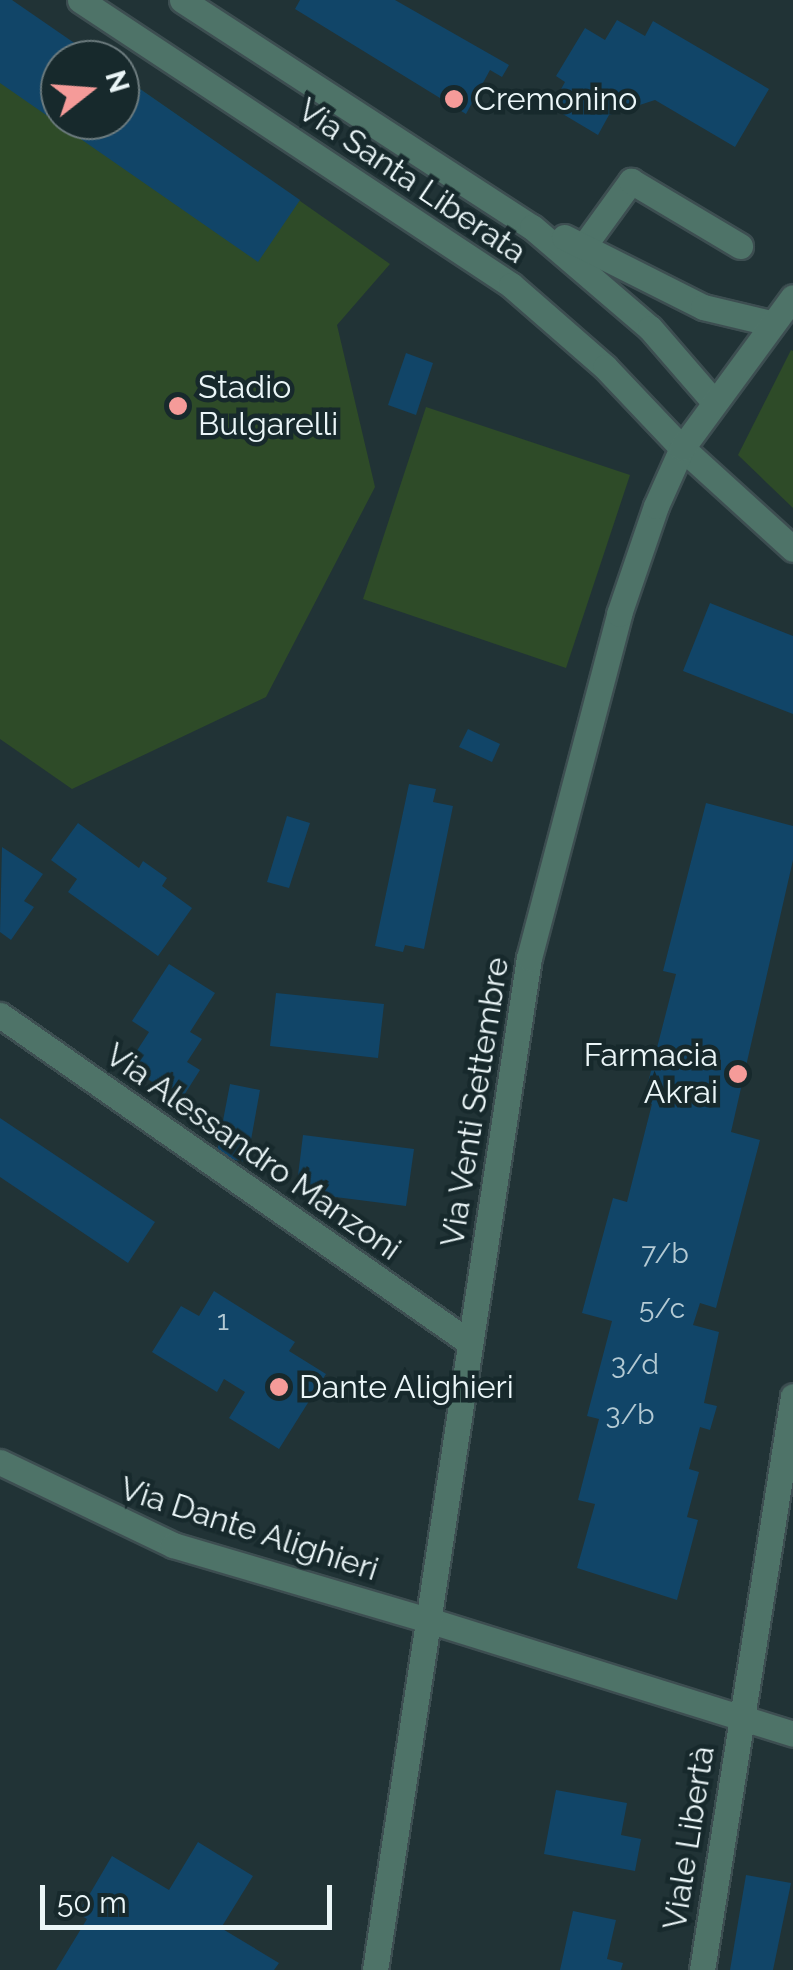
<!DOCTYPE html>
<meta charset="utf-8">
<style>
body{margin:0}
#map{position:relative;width:793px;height:1970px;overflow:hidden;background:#213336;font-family:Raleway,sans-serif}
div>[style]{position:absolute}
.green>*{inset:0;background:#2e4b28}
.building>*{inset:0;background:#114568}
.roads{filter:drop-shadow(2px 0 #3d4e51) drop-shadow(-2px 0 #3d4e51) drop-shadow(0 2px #3d4e51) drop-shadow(0 -2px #3d4e51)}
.minor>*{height:25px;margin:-12.5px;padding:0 12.5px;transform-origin:12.5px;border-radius:12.5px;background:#4e7368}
.tertiary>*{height:25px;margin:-12.5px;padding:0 12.5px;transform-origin:12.5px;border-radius:12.5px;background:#4e7368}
.dots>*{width:28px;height:28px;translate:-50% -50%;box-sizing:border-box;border:5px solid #17292c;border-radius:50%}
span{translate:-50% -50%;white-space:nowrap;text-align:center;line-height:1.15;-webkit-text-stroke:9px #17292c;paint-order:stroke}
.number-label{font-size:28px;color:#b4cad4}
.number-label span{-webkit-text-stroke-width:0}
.poi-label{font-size:32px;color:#ebf6f8}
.left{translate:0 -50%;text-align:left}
.right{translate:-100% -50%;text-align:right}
.street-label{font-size:32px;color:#ebf6f8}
.north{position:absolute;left:40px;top:40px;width:100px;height:100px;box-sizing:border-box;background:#17292c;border:2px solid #6c7b7e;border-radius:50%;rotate:73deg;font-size:28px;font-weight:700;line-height:40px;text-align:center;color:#ebf6f8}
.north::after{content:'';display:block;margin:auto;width:35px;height:45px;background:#f59b99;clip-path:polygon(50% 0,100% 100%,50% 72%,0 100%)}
.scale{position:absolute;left:40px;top:1885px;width:292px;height:45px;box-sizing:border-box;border:5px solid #ebf6f8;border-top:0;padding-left:12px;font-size:30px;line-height:35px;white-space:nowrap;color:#ebf6f8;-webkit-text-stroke:8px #17292c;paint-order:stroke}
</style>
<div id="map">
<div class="green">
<i style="clip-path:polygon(0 0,12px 0,60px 60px,60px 120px,120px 120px,120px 75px,390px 264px,337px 325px,375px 487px,266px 697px,72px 789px,0 739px)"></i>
<i style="clip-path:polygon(791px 350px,793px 351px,793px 508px,738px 455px)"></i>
<i style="clip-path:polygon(426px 407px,630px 475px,566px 668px,363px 599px)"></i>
</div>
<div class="building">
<i style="clip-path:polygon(0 0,12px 0,99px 60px,60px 60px,60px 120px,120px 120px,120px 75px,300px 200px,258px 262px,0 83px)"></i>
<i style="clip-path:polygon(300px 0,395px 0,509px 65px,502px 77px,490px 70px,466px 114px,295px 9px)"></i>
<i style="clip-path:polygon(617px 20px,645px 36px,653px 21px,769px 89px,735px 147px,655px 100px,609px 115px,598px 135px,551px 107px,565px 82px,556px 76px,585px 28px,605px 40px)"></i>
<i style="clip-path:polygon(406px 353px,433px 363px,416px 415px,388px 405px)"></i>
<i style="clip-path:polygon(710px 603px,793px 636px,793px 714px,683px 671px)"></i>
<i style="clip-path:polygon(468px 729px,500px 744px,492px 762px,459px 747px)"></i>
<i style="clip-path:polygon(409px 784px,436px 789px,433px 802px,453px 806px,424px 949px,405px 945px,403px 952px,375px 946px)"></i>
<i style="clip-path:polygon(706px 803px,793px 826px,793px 860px,731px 1132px,760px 1140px,716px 1308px,700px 1303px,693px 1325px,719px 1332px,704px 1403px,717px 1406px,710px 1430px,700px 1427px,689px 1469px,699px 1472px,687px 1517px,698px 1520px,677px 1600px,577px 1568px,595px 1504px,578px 1500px,599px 1419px,587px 1416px,612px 1321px,582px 1313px,613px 1198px,627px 1202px,652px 1104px,643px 1102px,676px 974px,663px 971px)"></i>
<i style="clip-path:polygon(287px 816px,310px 823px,289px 888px,267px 882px)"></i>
<i style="clip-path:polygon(78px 823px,139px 868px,143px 861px,167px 878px,162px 886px,192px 908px,158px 956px,68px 892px,77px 879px,51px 860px)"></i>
<i style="clip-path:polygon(2px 847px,43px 874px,24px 901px,34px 907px,11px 940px,0 932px)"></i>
<i style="clip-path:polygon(169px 964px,215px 993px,190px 1032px,202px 1039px,187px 1062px,200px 1070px,181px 1100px,127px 1066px,149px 1032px,132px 1021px)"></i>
<i style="clip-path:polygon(276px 993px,384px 1004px,378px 1058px,270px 1046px)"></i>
<i style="clip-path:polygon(230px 1084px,260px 1090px,247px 1162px,216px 1157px)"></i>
<i style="clip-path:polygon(0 1118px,155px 1222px,128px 1263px,0 1177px)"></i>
<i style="clip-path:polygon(303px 1135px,414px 1149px,406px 1206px,296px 1192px)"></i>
<i style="clip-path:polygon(214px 1291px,295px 1342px,289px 1351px,326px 1374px,279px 1449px,229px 1418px,245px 1392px,224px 1379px,217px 1392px,152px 1352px,181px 1306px,199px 1316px)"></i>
<i style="clip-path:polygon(556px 1790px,627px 1803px,621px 1835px,641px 1839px,635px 1871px,544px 1854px)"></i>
<i style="clip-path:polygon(198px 1842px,253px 1876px,221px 1928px,279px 1963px,274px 1970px,56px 1970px,87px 1919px,78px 1914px,112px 1856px,169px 1890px)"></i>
<i style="clip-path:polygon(746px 1875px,791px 1883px,773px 1970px,730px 1970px)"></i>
<i style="clip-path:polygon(573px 1911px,616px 1920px,607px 1959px,623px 1963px,621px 1970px,560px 1970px)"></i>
</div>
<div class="roads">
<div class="minor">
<i style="left:583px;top:247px;width:82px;rotate:-54deg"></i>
<i style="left:631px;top:181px;width:127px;rotate:30.8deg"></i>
<i style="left:682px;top:448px;width:150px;rotate:42.3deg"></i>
<i style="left:0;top:1015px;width:572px;rotate:34.89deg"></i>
<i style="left:428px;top:1620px;width:382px;rotate:17.3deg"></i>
<i style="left:702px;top:1970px;width:581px;rotate:-80.99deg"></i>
</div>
<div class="tertiary">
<i style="left:80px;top:0;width:517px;rotate:33.47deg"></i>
<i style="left:511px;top:285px;width:125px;rotate:41.1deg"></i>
<i style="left:605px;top:367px;width:112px;rotate:46.5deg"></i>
<i style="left:182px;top:0;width:417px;rotate:33deg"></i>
<i style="left:532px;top:227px;width:155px;rotate:40.6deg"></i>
<i style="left:650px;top:328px;width:98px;rotate:49.1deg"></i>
<i style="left:564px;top:237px;width:156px;rotate:26.7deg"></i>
<i style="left:703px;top:307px;width:69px;rotate:13.4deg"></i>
<i style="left:0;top:1462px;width:192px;rotate:25.6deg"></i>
<i style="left:173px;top:1545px;width:266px;rotate:16.4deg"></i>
<i style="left:375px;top:1970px;width:1024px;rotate:-81.35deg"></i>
<i style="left:529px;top:958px;width:356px;rotate:-75.3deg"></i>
<i style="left:619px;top:614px;width:114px;rotate:-71.1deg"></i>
<i style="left:656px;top:506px;width:64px;rotate:-65.9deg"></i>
<i style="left:682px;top:448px;width:187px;rotate:-53.7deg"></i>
</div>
</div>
<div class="dots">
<i style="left:454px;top:99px;background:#f59b99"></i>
<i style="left:178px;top:406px;background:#f59b99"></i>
<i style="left:738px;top:1074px;background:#f59b99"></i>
<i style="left:279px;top:1387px;background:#f59b99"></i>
</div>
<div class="number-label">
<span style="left:665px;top:1254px">7/b</span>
<span style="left:662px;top:1309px">5/c</span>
<span style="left:223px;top:1321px">1</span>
<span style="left:635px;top:1365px">3/d</span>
<span style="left:630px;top:1415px">3/b</span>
</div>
<div class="poi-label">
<span class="left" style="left:474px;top:99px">Cremonino</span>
<span class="left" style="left:198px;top:406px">Stadio<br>Bulgarelli</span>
<span class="right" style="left:718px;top:1074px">Farmacia<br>Akrai</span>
<span class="left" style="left:299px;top:1387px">Dante Alighieri</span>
</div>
<div class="street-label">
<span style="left:412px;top:181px;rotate:34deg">Via Santa Liberata</span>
<span style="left:475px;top:1102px;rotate:-81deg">Via Venti Settembre</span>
<span style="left:253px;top:1152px;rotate:35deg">Via Alessandro Manzoni</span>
<span style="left:249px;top:1529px;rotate:18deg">Via Dante Alighieri</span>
<span style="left:689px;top:1838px;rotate:-81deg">Viale Libertà</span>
</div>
<div class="north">N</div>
<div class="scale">50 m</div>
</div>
